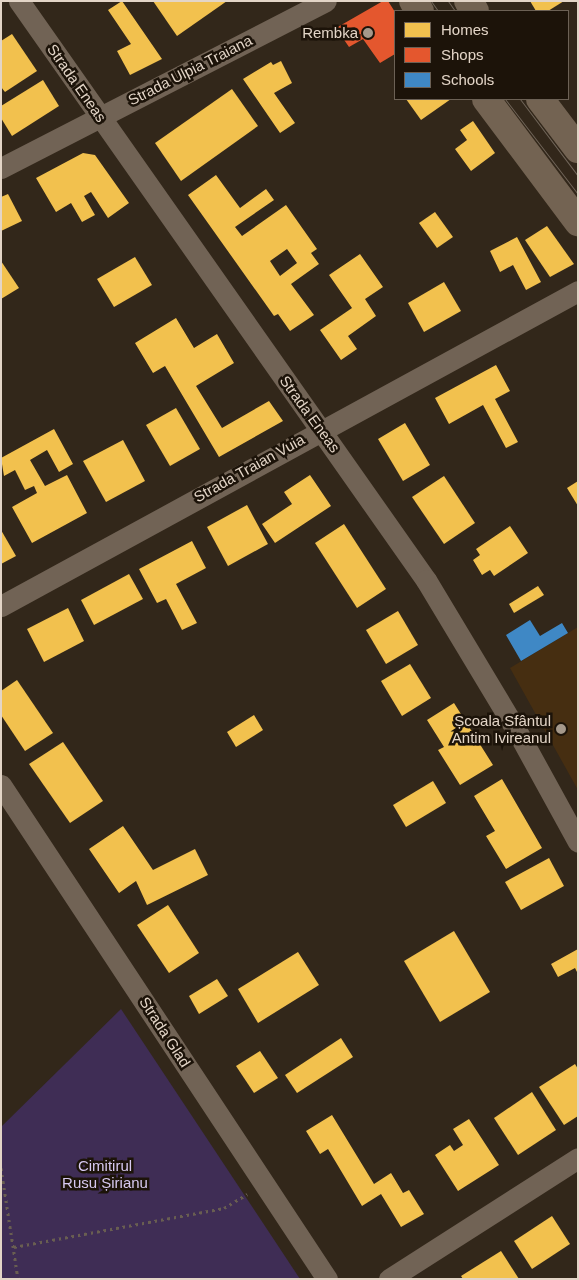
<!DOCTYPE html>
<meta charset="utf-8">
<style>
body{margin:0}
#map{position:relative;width:579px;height:1280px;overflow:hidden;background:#32271a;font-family:Helvetica,sans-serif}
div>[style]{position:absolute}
.built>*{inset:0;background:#462e11}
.green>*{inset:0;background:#3f2d55}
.homes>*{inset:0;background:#f2c14e}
.shops>*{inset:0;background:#e4572e}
.schools>*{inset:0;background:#3f88c5}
.path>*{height:3px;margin-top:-1.5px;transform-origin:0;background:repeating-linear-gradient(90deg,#695e51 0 2.5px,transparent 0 6.5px)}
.minor>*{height:21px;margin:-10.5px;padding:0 10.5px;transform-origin:10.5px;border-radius:10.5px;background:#716355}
.primary>*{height:28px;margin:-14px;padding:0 14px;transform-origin:14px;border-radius:14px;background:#736352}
.tram>*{height:1px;margin:-0.5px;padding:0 0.5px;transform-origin:0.5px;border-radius:0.5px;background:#706559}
.dots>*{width:14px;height:14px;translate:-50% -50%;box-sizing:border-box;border:2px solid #1c1309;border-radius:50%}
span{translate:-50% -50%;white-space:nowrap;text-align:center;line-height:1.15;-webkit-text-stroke:5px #1c1309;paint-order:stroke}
.poi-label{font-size:15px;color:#e3d5c7}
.right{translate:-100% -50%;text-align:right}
.street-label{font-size:15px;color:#e3d5c7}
.park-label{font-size:15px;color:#d7c9f1}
.frame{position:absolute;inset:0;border:2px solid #e3d5c7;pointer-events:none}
.legend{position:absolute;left:394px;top:10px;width:175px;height:90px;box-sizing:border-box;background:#1c1309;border:1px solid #6c6155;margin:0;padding:6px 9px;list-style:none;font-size:15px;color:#e3d5c7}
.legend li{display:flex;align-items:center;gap:10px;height:25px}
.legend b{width:25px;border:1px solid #6c6155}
</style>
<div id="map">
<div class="built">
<i style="clip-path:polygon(578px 627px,578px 790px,510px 668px)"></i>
</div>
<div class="green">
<i style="clip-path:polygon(121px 1009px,245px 1196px,300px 1279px,1px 1279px,1px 1127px)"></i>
</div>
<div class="homes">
<i style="clip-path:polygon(122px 1px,162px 59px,130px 75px,117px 51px,131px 44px,108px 10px)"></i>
<i style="clip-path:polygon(153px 1px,227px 1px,177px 36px)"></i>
<i style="clip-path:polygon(530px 1px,564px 1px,548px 11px,536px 11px)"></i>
<i style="clip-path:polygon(12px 34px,37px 71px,5px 92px,1px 87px,1px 41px)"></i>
<i style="clip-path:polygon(281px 61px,292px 83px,274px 93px,295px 123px,280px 133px,243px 79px,271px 62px,273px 65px)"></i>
<i style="clip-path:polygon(43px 80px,59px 106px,12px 136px,1px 118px,1px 106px)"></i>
<i style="clip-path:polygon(232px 89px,258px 126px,181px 181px,155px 143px)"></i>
<i style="clip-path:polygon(406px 99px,451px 99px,421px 120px)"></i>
<i style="clip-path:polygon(473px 121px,495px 153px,471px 171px,455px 149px,467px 140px,460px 130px)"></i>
<i style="clip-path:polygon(83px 153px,95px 155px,129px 203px,108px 218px,91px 192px,84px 196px,95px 215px,82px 222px,71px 203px,56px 212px,36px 178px)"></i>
<i style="clip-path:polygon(evenodd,216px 175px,240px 208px,266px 189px,274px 200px,235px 227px,242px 236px,286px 205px,317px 249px,311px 253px,319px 264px,291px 284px,314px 315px,290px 331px,278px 314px,274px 316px,188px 195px,216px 175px,287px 249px,297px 263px,280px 276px,270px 261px,287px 249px)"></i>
<i style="clip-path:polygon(8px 194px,22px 221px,1px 231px,1px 197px)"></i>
<i style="clip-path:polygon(435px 212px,453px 237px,437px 248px,419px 223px)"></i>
<i style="clip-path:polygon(547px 226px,574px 264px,550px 277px,525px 240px)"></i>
<i style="clip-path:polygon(517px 237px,541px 282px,526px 290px,513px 265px,500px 272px,490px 251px)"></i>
<i style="clip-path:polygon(360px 254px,383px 287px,365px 299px,376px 316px,348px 336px,357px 349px,341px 360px,320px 330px,352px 308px,329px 275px)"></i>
<i style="clip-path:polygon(135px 257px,152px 285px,114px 307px,97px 279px)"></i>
<i style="clip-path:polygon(1px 261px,19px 288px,1px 299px)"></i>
<i style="clip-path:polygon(444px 282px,461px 311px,424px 332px,408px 303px)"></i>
<i style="clip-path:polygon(176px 318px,194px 348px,217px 334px,234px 363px,196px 386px,222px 428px,269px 401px,283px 421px,219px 457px,165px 366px,153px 373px,135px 343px)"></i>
<i style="clip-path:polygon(496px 365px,510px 391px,495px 399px,518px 442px,506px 448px,483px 405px,449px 424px,435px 398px)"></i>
<i style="clip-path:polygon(176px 408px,200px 449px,170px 466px,146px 425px)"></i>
<i style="clip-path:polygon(405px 423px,430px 465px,403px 481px,378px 439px)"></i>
<i style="clip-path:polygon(54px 429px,73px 464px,59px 472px,47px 450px,30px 460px,45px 486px,67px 475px,87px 513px,32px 543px,12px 507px,37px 493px,34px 486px,25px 490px,15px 470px,4px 476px,1px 458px)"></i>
<i style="clip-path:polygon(123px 440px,145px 481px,106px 502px,83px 461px)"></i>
<i style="clip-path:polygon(310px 475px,331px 506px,275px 543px,262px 524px,292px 504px,284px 492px)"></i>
<i style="clip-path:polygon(444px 476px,475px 523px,444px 544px,412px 497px)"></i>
<i style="clip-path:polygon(578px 481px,578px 506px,567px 488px)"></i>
<i style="clip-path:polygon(247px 505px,268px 544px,228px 566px,207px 527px)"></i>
<i style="clip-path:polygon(344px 524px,386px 589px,357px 608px,315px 543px)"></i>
<i style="clip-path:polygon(510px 526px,528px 553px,494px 576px,490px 570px,482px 575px,473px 560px,480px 555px,476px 549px)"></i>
<i style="clip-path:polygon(1px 530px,16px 556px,1px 564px)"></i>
<i style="clip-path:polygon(192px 541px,206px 568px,176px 584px,197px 623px,182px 630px,166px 599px,157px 603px,139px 569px)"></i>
<i style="clip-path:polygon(129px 574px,143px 599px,94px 625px,81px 600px)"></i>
<i style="clip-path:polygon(538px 586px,544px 595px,514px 613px,509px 604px)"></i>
<i style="clip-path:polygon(68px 608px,84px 641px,44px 662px,27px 629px)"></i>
<i style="clip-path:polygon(398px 611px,418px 645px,386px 664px,366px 630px)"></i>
<i style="clip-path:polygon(410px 664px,431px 698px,402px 716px,381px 681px)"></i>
<i style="clip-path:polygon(17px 680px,53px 733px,25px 751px,1px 715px,1px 691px)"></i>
<i style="clip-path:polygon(454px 703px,493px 765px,460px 785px,438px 750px,444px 747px,427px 720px)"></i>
<i style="clip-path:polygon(254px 715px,263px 730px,236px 747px,227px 732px)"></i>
<i style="clip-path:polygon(63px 742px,103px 801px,70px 823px,29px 764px)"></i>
<i style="clip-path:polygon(502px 779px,542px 848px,506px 869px,486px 836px,495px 831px,474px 796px)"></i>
<i style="clip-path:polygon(433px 781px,446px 803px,406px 827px,393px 805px)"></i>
<i style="clip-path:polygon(123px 826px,153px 870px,195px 849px,208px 875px,147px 905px,136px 881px,119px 893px,89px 849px)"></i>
<i style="clip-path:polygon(549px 858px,564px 886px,521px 910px,505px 882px)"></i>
<i style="clip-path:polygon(168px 905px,199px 953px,169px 973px,137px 925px)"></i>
<i style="clip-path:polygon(454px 931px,490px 992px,440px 1022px,404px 961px)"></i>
<i style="clip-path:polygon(578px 949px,578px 974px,575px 968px,558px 977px,551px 964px)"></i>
<i style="clip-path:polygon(298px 952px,319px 985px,258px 1023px,238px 989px)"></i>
<i style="clip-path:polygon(217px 979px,228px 996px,199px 1014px,189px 996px)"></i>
<i style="clip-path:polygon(341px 1038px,353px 1057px,297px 1093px,285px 1075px)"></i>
<i style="clip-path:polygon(260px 1051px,278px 1078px,254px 1093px,236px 1066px)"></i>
<i style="clip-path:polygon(575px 1064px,578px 1069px,578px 1116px,564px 1125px,539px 1087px)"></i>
<i style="clip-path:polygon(532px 1092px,556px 1130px,518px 1155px,494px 1118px)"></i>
<i style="clip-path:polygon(332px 1115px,374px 1184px,391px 1173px,403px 1193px,409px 1190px,424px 1214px,401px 1227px,381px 1194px,362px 1206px,328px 1149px,320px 1154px,306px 1131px)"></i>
<i style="clip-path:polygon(469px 1119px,499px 1165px,458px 1191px,435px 1155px,450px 1145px,454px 1151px,463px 1145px,453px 1129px)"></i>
<i style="clip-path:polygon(552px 1216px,570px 1244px,532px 1269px,514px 1241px)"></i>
<i style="clip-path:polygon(501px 1251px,519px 1279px,463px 1279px,461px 1276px)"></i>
</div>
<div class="shops">
<i style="clip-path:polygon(383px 1px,388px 1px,395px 12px,395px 54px,380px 63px,363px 39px,349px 47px,336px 28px)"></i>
</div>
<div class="schools">
<i style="clip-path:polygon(530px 620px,540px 636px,562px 623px,568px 633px,521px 661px,506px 635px)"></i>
</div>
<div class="path">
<i style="left:1px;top:1168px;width:112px;rotate:81.3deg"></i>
<i style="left:14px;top:1247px;width:214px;rotate:-10.5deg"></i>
<i style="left:224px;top:1208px;width:27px;rotate:-31deg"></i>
</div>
<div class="minor">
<i style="left:19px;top:1px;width:708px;rotate:54.9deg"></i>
<i style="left:426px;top:580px;width:187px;rotate:59deg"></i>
<i style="left:522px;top:740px;width:116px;rotate:61.2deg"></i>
<i style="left:1px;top:168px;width:365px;rotate:-27.2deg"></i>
<i style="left:1px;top:606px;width:657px;rotate:-28.63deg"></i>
<i style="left:1px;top:785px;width:592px;rotate:56.58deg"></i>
<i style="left:389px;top:1279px;width:224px;rotate:-32.6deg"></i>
</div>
<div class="primary">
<i style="left:413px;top:1px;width:12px;rotate:55deg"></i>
<i style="left:468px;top:1px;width:12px;rotate:55deg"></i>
<i style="left:486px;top:99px;width:154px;rotate:53.2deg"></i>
<i style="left:540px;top:99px;width:63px;rotate:52.8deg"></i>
</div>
<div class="tram">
<i style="left:431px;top:1px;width:12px;rotate:55deg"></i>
<i style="left:448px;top:1px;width:12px;rotate:55deg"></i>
<i style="left:505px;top:99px;width:120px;rotate:52.5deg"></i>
<i style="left:520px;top:99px;width:96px;rotate:53deg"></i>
</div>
<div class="dots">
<i style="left:368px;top:33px;background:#a5988a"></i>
<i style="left:561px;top:729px;background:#a5988a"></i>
</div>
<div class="poi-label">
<span class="right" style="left:358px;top:33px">Rembka</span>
<span class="right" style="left:551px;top:729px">Școala Sfântul<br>Antim Ivireanul</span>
</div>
<div class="street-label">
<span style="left:190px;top:70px;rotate:-27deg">Strada Ulpia Traiana</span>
<span style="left:77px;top:83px;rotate:55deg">Strada Eneas</span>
<span style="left:310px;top:414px;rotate:54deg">Strada Eneas</span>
<span style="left:249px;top:468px;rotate:-29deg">Strada Traian Vuia</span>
<span style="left:165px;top:1032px;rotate:57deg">Strada Glad</span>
</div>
<div class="park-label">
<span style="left:105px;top:1174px">Cimitirul<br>Rusu Șirianu</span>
</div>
<div class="frame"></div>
<ul class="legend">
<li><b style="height:14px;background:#f2c14e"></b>Homes</li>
<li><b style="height:14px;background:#e4572e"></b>Shops</li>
<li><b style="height:14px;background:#3f88c5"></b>Schools</li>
</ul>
</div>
